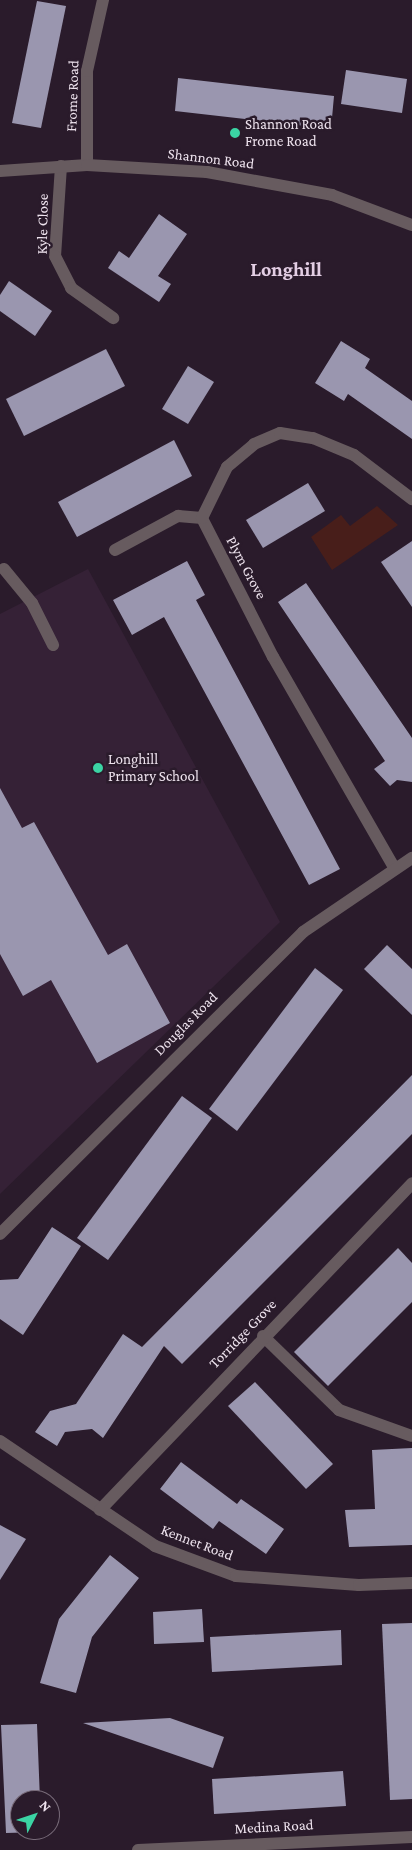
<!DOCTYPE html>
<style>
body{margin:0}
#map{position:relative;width:412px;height:1850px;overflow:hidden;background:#2a1b2b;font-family:"Crimson Pro",serif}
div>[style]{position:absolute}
.built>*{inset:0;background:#352136}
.green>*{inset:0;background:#481e1a}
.building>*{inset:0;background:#9a96af}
.lane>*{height:12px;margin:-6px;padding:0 6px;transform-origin:6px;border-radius:6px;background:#675b5f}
.street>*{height:12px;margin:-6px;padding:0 6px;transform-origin:6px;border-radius:6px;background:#675b5f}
.dots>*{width:14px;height:14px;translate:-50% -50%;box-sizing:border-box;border:2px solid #2a1b2b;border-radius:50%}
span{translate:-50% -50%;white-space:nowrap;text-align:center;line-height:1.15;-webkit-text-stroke:5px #2a1b2b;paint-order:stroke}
.street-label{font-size:15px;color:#eee3ee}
.poi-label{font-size:15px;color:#eee3ee}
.left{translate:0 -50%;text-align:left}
.district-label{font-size:20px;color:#e3cee4;font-weight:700}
.north{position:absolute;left:10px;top:1790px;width:50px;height:50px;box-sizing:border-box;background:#2a1b2b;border:1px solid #786b79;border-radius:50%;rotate:49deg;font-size:14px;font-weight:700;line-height:20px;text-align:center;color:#eee3ee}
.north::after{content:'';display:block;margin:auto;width:18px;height:22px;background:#3bd4a4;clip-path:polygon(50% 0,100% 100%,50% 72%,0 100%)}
</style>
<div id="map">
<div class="built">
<i style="clip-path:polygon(88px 569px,280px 922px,0 1194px,0 614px)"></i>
</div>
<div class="green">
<i style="clip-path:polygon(377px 506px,398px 525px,332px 570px,311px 537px,341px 515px,350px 526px)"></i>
</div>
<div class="building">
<i style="clip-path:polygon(37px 1px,66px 6px,41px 128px,12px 123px)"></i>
<i style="clip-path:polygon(346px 70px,407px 79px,402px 113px,341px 104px)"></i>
<i style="clip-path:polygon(178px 78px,334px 96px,331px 129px,175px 111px)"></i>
<i style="clip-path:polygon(159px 214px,187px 234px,158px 276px,171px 284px,159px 302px,108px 268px,119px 251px,129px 258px)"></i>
<i style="clip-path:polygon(9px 281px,52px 311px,35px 336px,0 311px,0 295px)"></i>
<i style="clip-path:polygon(341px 341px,370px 359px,365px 368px,412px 401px,412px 439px,348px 394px,344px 401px,315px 383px)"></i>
<i style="clip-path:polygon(106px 349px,125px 386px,24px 436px,6px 399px)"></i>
<i style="clip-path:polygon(188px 366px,214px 382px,188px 424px,162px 409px)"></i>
<i style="clip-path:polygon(174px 440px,192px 476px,77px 537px,58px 502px)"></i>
<i style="clip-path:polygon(308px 483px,325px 511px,263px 548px,246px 520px)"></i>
<i style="clip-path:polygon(412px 541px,412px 607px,381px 562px)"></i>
<i style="clip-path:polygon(187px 561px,205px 595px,196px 600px,340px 869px,309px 885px,164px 617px,132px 635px,113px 600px)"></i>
<i style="clip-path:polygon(306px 583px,412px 738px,412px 782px,397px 780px,390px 786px,374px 769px,385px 761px,278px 602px)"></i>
<i style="clip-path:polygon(0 788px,22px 828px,34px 822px,108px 955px,127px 944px,170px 1023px,97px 1063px,51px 980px,23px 996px,0 954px)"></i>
<i style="clip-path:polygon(387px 945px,412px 969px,412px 1015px,364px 969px)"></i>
<i style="clip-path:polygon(315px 968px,343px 990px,237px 1131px,209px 1109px)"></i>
<i style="clip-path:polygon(412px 1075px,412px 1134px,182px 1364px,164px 1346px,103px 1438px,92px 1429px,65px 1432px,57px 1446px,35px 1432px,50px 1411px,76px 1404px,123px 1334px,142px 1347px)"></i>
<i style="clip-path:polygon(182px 1096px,212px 1118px,108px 1260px,77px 1238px)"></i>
<i style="clip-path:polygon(52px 1227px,81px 1246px,23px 1335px,0 1319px,0 1280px,18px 1279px)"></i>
<i style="clip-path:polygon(398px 1248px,412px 1263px,412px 1302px,328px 1386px,294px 1352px)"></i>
<i style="clip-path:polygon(255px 1382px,333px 1464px,306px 1489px,228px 1406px)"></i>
<i style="clip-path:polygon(412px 1448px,412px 1545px,349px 1547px,345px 1510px,375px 1509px,372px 1450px)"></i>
<i style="clip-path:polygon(181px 1462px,237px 1504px,241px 1499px,284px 1529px,266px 1554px,219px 1521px,213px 1529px,160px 1489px)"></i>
<i style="clip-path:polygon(0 1525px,26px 1539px,0 1580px)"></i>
<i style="clip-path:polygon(110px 1555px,139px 1578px,92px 1637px,76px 1693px,40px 1683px,59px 1619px)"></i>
<i style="clip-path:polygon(202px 1609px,204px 1642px,154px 1644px,153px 1612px)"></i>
<i style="clip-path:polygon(412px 1623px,412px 1799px,390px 1800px,382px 1624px)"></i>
<i style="clip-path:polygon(341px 1630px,342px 1665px,212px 1672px,210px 1637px)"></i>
<i style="clip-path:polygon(170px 1718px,224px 1737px,213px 1768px,83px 1723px)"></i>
<i style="clip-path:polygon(37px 1724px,40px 1800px,20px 1800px,20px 1830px,41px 1832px,6px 1833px,1px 1725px)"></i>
<i style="clip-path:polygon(343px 1771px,346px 1806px,214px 1814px,212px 1779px)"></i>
</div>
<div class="lane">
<i style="left:4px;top:569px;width:44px;rotate:50.5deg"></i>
<i style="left:32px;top:603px;width:47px;rotate:63.4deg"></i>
<i style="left:263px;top:1336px;width:106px;rotate:44.2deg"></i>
<i style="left:339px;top:1410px;width:77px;rotate:19.6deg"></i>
</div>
<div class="street">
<i style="left:87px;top:165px;width:94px;rotate:-90deg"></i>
<i style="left:87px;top:71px;width:73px;rotate:-77.3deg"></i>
<i style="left:61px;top:166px;width:90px;rotate:93.8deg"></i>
<i style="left:55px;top:256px;width:36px;rotate:63deg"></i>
<i style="left:71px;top:288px;width:52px;rotate:35.5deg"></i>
<i style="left:0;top:171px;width:87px;rotate:-3.9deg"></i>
<i style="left:87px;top:165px;width:120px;rotate:3.3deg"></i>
<i style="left:207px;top:172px;width:127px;rotate:10.4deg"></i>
<i style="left:332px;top:195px;width:85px;rotate:20.6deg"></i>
<i style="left:115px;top:550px;width:72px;rotate:-28.4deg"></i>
<i style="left:178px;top:516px;width:24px;rotate:5deg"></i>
<i style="left:395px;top:869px;width:245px;rotate:-119.9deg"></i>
<i style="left:273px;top:657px;width:156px;rotate:-117.1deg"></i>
<i style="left:202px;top:518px;width:57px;rotate:-63.9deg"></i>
<i style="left:227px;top:467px;width:35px;rotate:-40deg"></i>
<i style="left:254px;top:444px;width:28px;rotate:-23deg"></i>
<i style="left:280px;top:433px;width:33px;rotate:9deg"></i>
<i style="left:313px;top:438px;width:44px;rotate:22.5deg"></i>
<i style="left:354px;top:455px;width:73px;rotate:37.2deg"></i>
<i style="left:0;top:1234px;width:428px;rotate:-44.9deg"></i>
<i style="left:303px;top:932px;width:132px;rotate:-34.2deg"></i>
<i style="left:0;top:1441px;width:187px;rotate:34.1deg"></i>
<i style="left:155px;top:1546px;width:86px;rotate:20.3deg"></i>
<i style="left:236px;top:1576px;width:123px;rotate:4.2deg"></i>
<i style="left:359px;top:1585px;width:53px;rotate:-2.2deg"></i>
<i style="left:100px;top:1510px;width:452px;rotate:-46.3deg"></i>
<i style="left:138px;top:1850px;width:274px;rotate:-2.7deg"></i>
</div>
<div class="dots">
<i style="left:235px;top:133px;background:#3bd4a4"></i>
<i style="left:98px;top:768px;background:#3bd4a4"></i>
</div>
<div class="street-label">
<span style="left:73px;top:96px;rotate:-88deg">Frome Road</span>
<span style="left:211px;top:159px;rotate:7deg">Shannon Road</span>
<span style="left:43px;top:224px;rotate:-89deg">Kyle Close</span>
<span style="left:246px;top:568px;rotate:62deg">Plym Grove</span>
<span style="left:186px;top:1024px;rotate:-45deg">Douglas Road</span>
<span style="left:243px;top:1334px;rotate:-46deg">Torridge Grove</span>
<span style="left:197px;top:1543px;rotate:21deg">Kennet Road</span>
<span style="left:274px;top:1827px;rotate:-3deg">Medina Road</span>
</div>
<div class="poi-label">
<span class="left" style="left:245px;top:133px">Shannon Road<br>Frome Road</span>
<span class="left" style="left:108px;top:768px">Longhill<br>Primary School</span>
</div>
<div class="district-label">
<span style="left:286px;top:269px">Longhill</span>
</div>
<div class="north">N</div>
</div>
